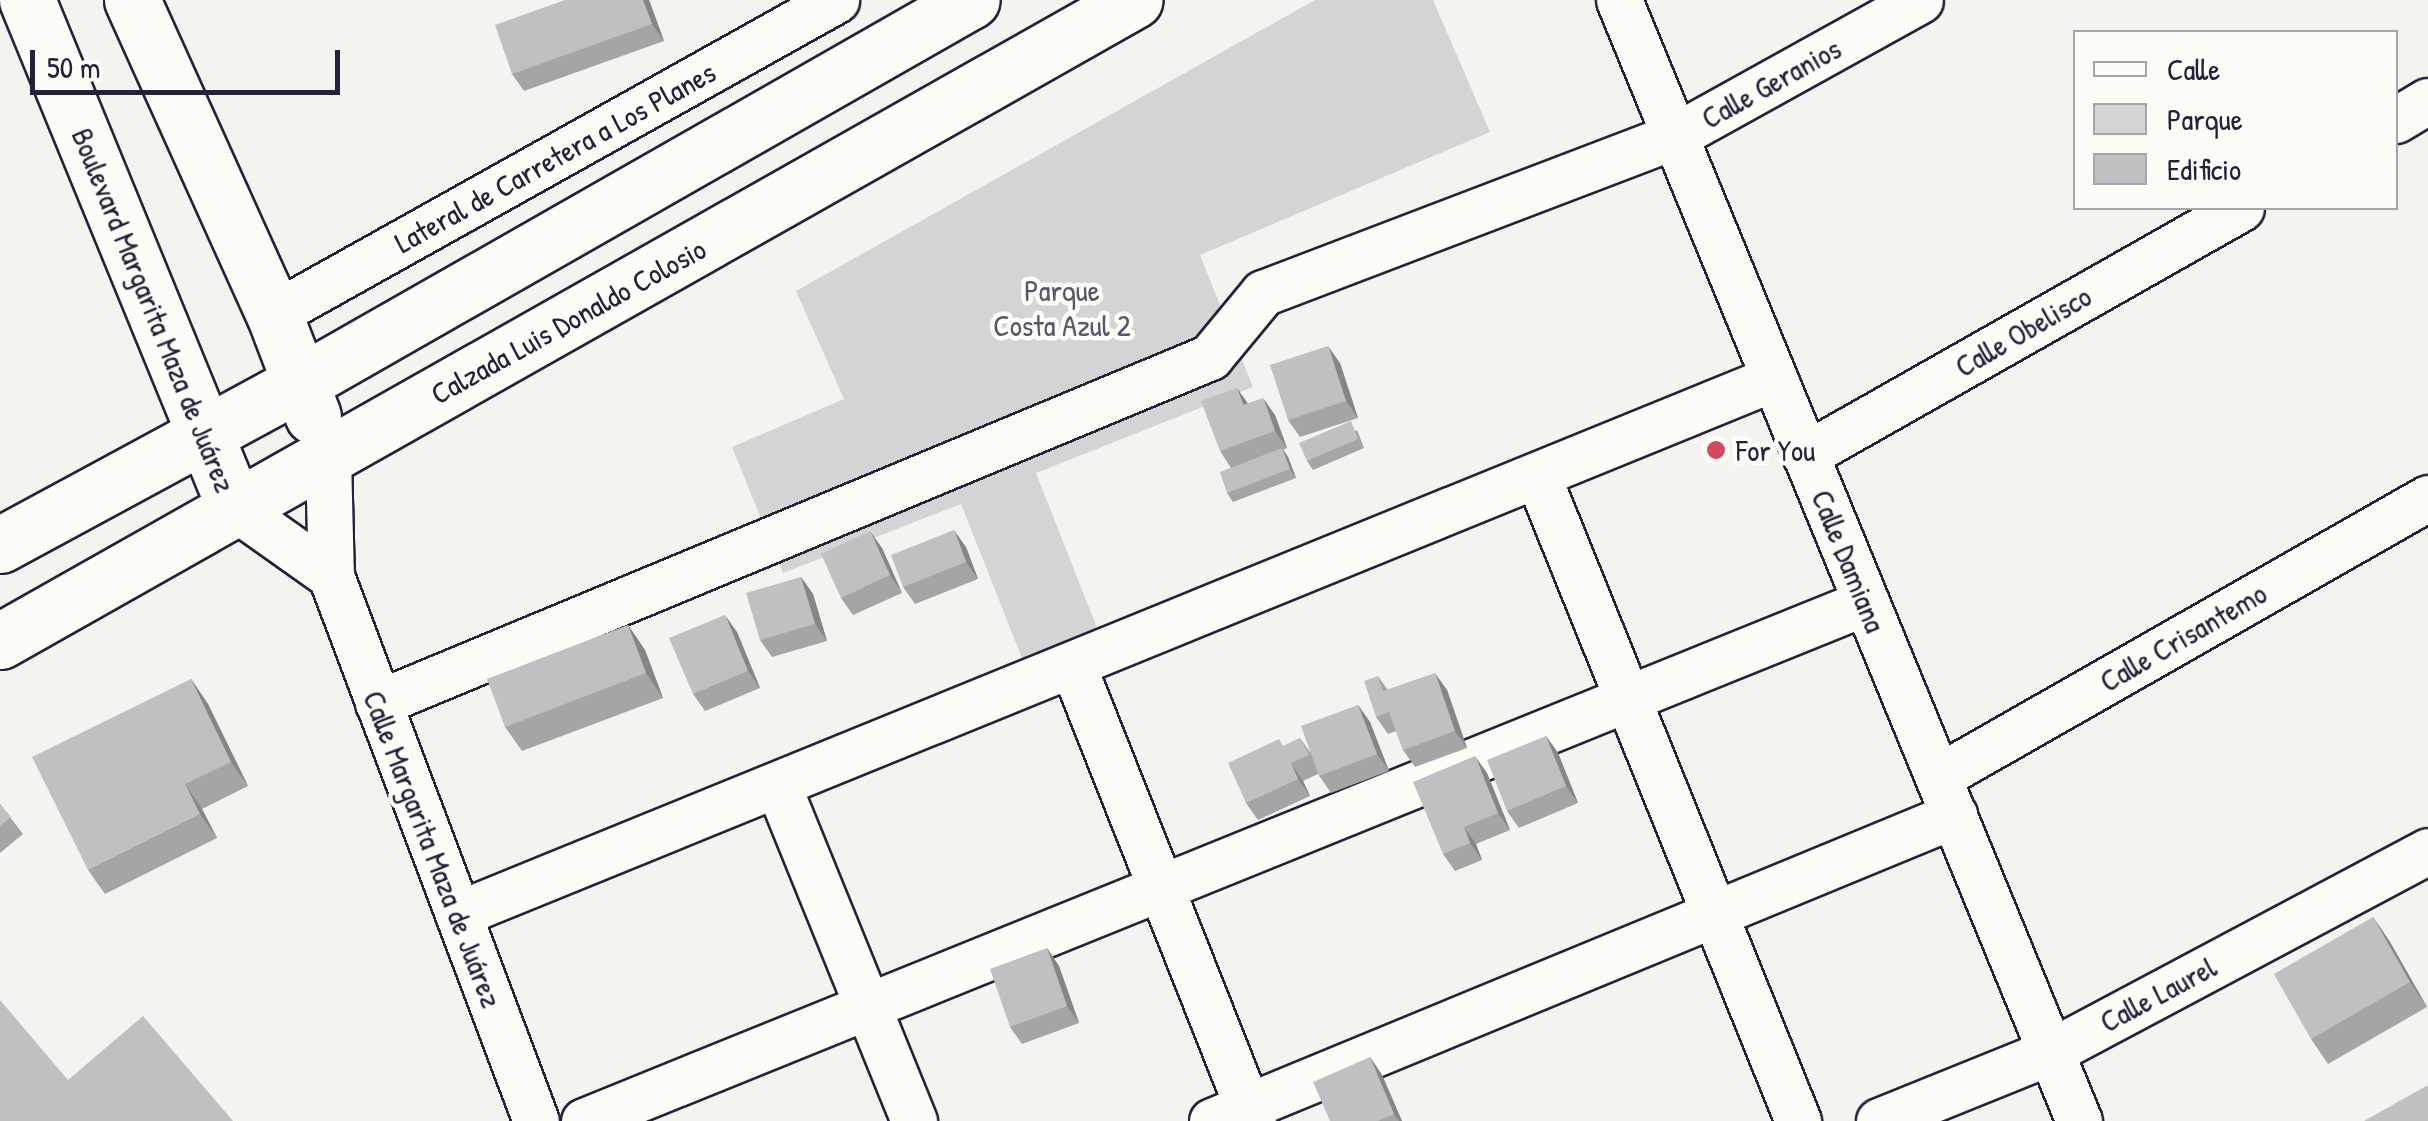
<!DOCTYPE html>
<meta charset="utf-8">
<style>
body{margin:0}
#map{position:relative;width:2428px;height:1121px;overflow:hidden;background:#f4f3ef;font-family:"Patrick Hand",sans-serif}
div>[style]{position:absolute}
.green>*{inset:0;background:#d5d4d5}
.roads{filter:drop-shadow(2px 0 #22223b) drop-shadow(-2px 0 #22223b) drop-shadow(0 2px #22223b) drop-shadow(0 -2px #22223b)}
.minor>*{height:45px;margin:-22.5px;padding:0 22.5px;transform-origin:22.5px;border-radius:22.5px;background:#fdfcf7}
.major>*{height:55px;margin:-27.5px;padding:0 27.5px;transform-origin:27.5px;border-radius:27.5px;background:#fdfcf7}
.wall>*{inset:0;background:#a5a4a7}
.shaded-wall>*{inset:0;background:#868688}
.building>*{inset:0;background:#c0bfc2}
.dots>*{width:28px;height:28px;translate:-50% -50%;box-sizing:border-box;border:5px solid #fdfcf7;border-radius:50%}
span{translate:-50% -50%;white-space:nowrap;text-align:center;line-height:1.15;-webkit-text-stroke:9px #fdfcf7;paint-order:stroke}
.street-label{font-size:30px;color:#22223b}
.park-label{font-size:30px;color:#585769}
.poi-label{font-size:30px;color:#22223b}
.left{translate:0 -50%;text-align:left}
.legend{position:absolute;left:2073px;top:30px;width:325px;height:180px;box-sizing:border-box;background:#fdfcf7;border:2px solid #a5a5ac;margin:0;padding:12px 18px;list-style:none;font-size:30px;color:#22223b}
.legend li{display:flex;align-items:center;gap:20px;height:50px}
.legend b{width:50px;border:2px solid #a5a5ac}
.scale{position:absolute;left:30px;top:50px;width:310px;height:45px;box-sizing:border-box;border:5px solid #22223b;border-top:0;padding-left:12px;font-size:30px;line-height:35px;white-space:nowrap;color:#22223b;-webkit-text-stroke:8px #fdfcf7;paint-order:stroke}
</style>
<div id="map">
<div class="green">
<i style="clip-path:polygon(1315px 0,1433px 0,1490px 132px,1200px 255px,1253px 387px,1036px 473px,1097px 628px,1022px 658px,961px 504px,783px 573px,732px 447px,844px 399px,796px 291px)"></i>
</div>
<div class="roads">
<div class="minor">
<i style="left:1619px;top:0;width:1212px;rotate:67.69deg"></i>
<i style="left:2396px;top:120px;width:37px;rotate:-31deg"></i>
<i style="left:274px;top:314px;width:644px;rotate:-29.19deg"></i>
<i style="left:1805px;top:455px;width:501px;rotate:-29.53deg"></i>
<i style="left:328px;top:457px;width:119px;rotate:88.6deg"></i>
<i style="left:331px;top:576px;width:582px;rotate:69.39deg"></i>
<i style="left:1538px;top:477px;width:695px;rotate:68.01deg"></i>
<i style="left:235px;top:508px;width:118px;rotate:35.3deg"></i>
<i style="left:1073px;top:666px;width:489px;rotate:68.4deg"></i>
<i style="left:378px;top:703px;width:901px;rotate:-22.58deg"></i>
<i style="left:1210px;top:357px;width:83px;rotate:-50.4deg"></i>
<i style="left:1263px;top:293px;width:441px;rotate:-20.9deg"></i>
<i style="left:1675px;top:136px;width:280px;rotate:-29deg"></i>
<i style="left:1938px;top:777px;width:564px;rotate:-29.66deg"></i>
<i style="left:778px;top:786px;width:362px;rotate:67.9deg"></i>
<i style="left:458px;top:914px;width:1421px;rotate:-22.16deg"></i>
<i style="left:584px;top:1121px;width:1383px;rotate:-22.04deg"></i>
<i style="left:1212px;top:1121px;width:803px;rotate:-22.41deg"></i>
<i style="left:1879px;top:1121px;width:184px;rotate:-22deg"></i>
<i style="left:2050px;top:1052px;width:428px;rotate:-28deg"></i>
</div>
<div class="major">
<i style="left:27px;top:0;width:549px;rotate:67.73deg"></i>
<i style="left:132px;top:0;width:345px;rotate:65.7deg"></i>
<i style="left:274px;top:314px;width:109px;rotate:69.1deg"></i>
<i style="left:0;top:545px;width:341px;rotate:-28.4deg"></i>
<i style="left:300px;top:383px;width:773px;rotate:-29.68deg"></i>
<i style="left:0;top:641px;width:1303px;rotate:-29.46deg"></i>
</div>
</div>
<div class="wall">
<i style="clip-path:polygon(565px 0,649px 0,664px 41px,524px 91px,512px 74px)"></i>
<i style="clip-path:polygon(1340px 363px,1358px 418px,1300px 437px,1288px 420px)"></i>
<i style="clip-path:polygon(1275px 415px,1287px 448px,1283px 450px,1288px 457px,1296px 478px,1233px 502px,1227px 493px,1231px 468px,1220px 451px)"></i>
<i style="clip-path:polygon(1357px 430px,1364px 448px,1313px 470px,1307px 461px)"></i>
<i style="clip-path:polygon(966px 547px,978px 579px,915px 604px,903px 587px)"></i>
<i style="clip-path:polygon(882px 548px,902px 593px,853px 615px,841px 598px)"></i>
<i style="clip-path:polygon(801px 577px,813px 594px,827px 641px,772px 657px,760px 640px)"></i>
<i style="clip-path:polygon(628px 625px,645px 650px,663px 698px,522px 751px,505px 727px)"></i>
<i style="clip-path:polygon(737px 632px,760px 688px,705px 711px,693px 694px)"></i>
<i style="clip-path:polygon(1378px 676px,1387px 689px,1447px 690px,1467px 748px,1415px 767px,1403px 750px,1396px 731px,1388px 734px,1376px 717px)"></i>
<i style="clip-path:polygon(191px 679px,208px 704px,248px 786px,202px 809px,217px 838px,105px 894px,88px 870px)"></i>
<i style="clip-path:polygon(1358px 705px,1370px 722px,1389px 771px,1331px 793px,1318px 774px,1303px 781px,1310px 796px,1258px 820px,1246px 803px,1284px 746px,1300px 738px,1310px 752px)"></i>
<i style="clip-path:polygon(1546px 736px,1558px 753px,1578px 803px,1519px 828px,1507px 811px)"></i>
<i style="clip-path:polygon(1487px 773px,1510px 830px,1476px 844px,1482px 860px,1455px 871px,1443px 854px)"></i>
<i style="clip-path:polygon(0 804px,23px 834px,0 853px)"></i>
<i style="clip-path:polygon(2373px 917px,2390px 942px,2427px 1007px,2328px 1064px,2311px 1039px)"></i>
<i style="clip-path:polygon(1047px 948px,1059px 966px,1079px 1023px,1022px 1044px,1010px 1027px)"></i>
<i style="clip-path:polygon(1370px 1057px,1382px 1075px,1402px 1121px,1330px 1121px)"></i>
</div>
<div class="shaded-wall">
<i style="clip-path:polygon(643px 0,649px 0,664px 41px,652px 24px)"></i>
<i style="clip-path:polygon(1328px 346px,1340px 363px,1358px 418px,1346px 401px)"></i>
<i style="clip-path:polygon(1237px 388px,1249px 405px,1243px 405px)"></i>
<i style="clip-path:polygon(1263px 398px,1275px 415px,1287px 448px,1275px 431px)"></i>
<i style="clip-path:polygon(1282px 448px,1288px 457px,1296px 478px,1290px 469px)"></i>
<i style="clip-path:polygon(954px 530px,966px 547px,978px 579px,966px 562px)"></i>
<i style="clip-path:polygon(870px 531px,882px 548px,902px 593px,890px 575px)"></i>
<i style="clip-path:polygon(801px 577px,813px 594px,827px 641px,815px 624px)"></i>
<i style="clip-path:polygon(725px 615px,737px 632px,760px 688px,748px 671px)"></i>
<i style="clip-path:polygon(628px 625px,645px 650px,663px 698px,646px 673px)"></i>
<i style="clip-path:polygon(1435px 673px,1447px 690px,1467px 748px,1455px 731px)"></i>
<i style="clip-path:polygon(191px 679px,208px 704px,248px 786px,231px 762px)"></i>
<i style="clip-path:polygon(1358px 705px,1370px 722px,1389px 771px,1377px 754px)"></i>
<i style="clip-path:polygon(1546px 736px,1558px 753px,1578px 803px,1566px 786px)"></i>
<i style="clip-path:polygon(1475px 756px,1487px 773px,1510px 830px,1498px 813px)"></i>
<i style="clip-path:polygon(1291px 763px,1303px 781px,1310px 796px,1298px 779px)"></i>
<i style="clip-path:polygon(185px 784px,202px 809px,217px 838px,200px 814px)"></i>
<i style="clip-path:polygon(1464px 827px,1476px 844px,1482px 860px,1470px 843px)"></i>
<i style="clip-path:polygon(2373px 917px,2390px 942px,2427px 1007px,2410px 982px)"></i>
<i style="clip-path:polygon(1047px 948px,1059px 966px,1079px 1023px,1067px 1006px)"></i>
<i style="clip-path:polygon(1370px 1057px,1382px 1075px,1402px 1121px,1399px 1121px,1394px 1114px)"></i>
</div>
<div class="building">
<i style="clip-path:polygon(565px 0,643px 0,652px 24px,512px 74px,495px 25px)"></i>
<i style="clip-path:polygon(1328px 346px,1346px 401px,1288px 420px,1270px 365px)"></i>
<i style="clip-path:polygon(1237px 388px,1243px 405px,1263px 398px,1275px 431px,1220px 451px,1201px 401px)"></i>
<i style="clip-path:polygon(1351px 421px,1358px 439px,1307px 461px,1299px 443px)"></i>
<i style="clip-path:polygon(1282px 448px,1290px 469px,1227px 493px,1220px 472px)"></i>
<i style="clip-path:polygon(954px 530px,966px 562px,903px 587px,891px 555px)"></i>
<i style="clip-path:polygon(870px 531px,890px 575px,841px 598px,821px 554px)"></i>
<i style="clip-path:polygon(801px 577px,815px 624px,760px 640px,746px 593px)"></i>
<i style="clip-path:polygon(725px 615px,748px 671px,693px 694px,669px 638px)"></i>
<i style="clip-path:polygon(628px 625px,646px 673px,505px 727px,487px 679px)"></i>
<i style="clip-path:polygon(1435px 673px,1455px 731px,1403px 750px,1389px 712px,1376px 717px,1364px 681px,1378px 676px,1383px 691px)"></i>
<i style="clip-path:polygon(191px 679px,231px 762px,185px 784px,200px 814px,88px 870px,32px 757px)"></i>
<i style="clip-path:polygon(1358px 705px,1377px 754px,1319px 776px,1301px 726px)"></i>
<i style="clip-path:polygon(1546px 736px,1566px 786px,1507px 811px,1487px 760px)"></i>
<i style="clip-path:polygon(1300px 738px,1309px 755px,1291px 763px,1298px 779px,1246px 803px,1228px 763px,1279px 739px,1283px 746px)"></i>
<i style="clip-path:polygon(1475px 756px,1498px 813px,1464px 827px,1470px 843px,1443px 854px,1413px 782px)"></i>
<i style="clip-path:polygon(0 804px,11px 817px,0 826px)"></i>
<i style="clip-path:polygon(2373px 917px,2410px 982px,2311px 1039px,2274px 974px)"></i>
<i style="clip-path:polygon(1047px 948px,1067px 1006px,1010px 1027px,990px 969px)"></i>
<i style="clip-path:polygon(0 1000px,68px 1080px,143px 1016px,233px 1121px,0 1121px)"></i>
<i style="clip-path:polygon(1370px 1057px,1394px 1114px,1378px 1121px,1330px 1121px,1313px 1082px)"></i>
<i style="clip-path:polygon(2428px 1085px,2428px 1121px,2364px 1121px)"></i>
</div>
<div class="dots">
<i style="left:1716px;top:450px;background:#d1495b"></i>
</div>
<div class="street-label">
<span style="left:1771px;top:83px;rotate:-29deg">Calle Geranios</span>
<span style="left:555px;top:157px;rotate:-29deg">Lateral de Carretera a Los Planes</span>
<span style="left:154px;top:310px;rotate:68deg">Boulevard Margarita Maza de Juárez</span>
<span style="left:568px;top:321px;rotate:-29deg">Calzada Luis Donaldo Colosio</span>
<span style="left:2023px;top:331px;rotate:-30deg">Calle Obelisco</span>
<span style="left:1849px;top:561px;rotate:68deg">Calle Damiana</span>
<span style="left:2183px;top:637px;rotate:-30deg">Calle Crisantemo</span>
<span style="left:433px;top:849px;rotate:69deg">Calle Margarita Maza de Juárez</span>
<span style="left:2158px;top:994px;rotate:-28deg">Calle Laurel</span>
</div>
<div class="park-label">
<span style="left:1062px;top:307px">Parque<br>Costa Azul 2</span>
</div>
<div class="poi-label">
<span class="left" style="left:1736px;top:450px">For You</span>
</div>
<ul class="legend">
<li><b style="height:12px;background:#fdfcf7"></b>Calle</li>
<li><b style="height:28px;background:#d5d4d5"></b>Parque</li>
<li><b style="height:28px;background:#c0bfc2"></b>Edificio</li>
</ul>
<div class="scale">50 m</div>
</div>
